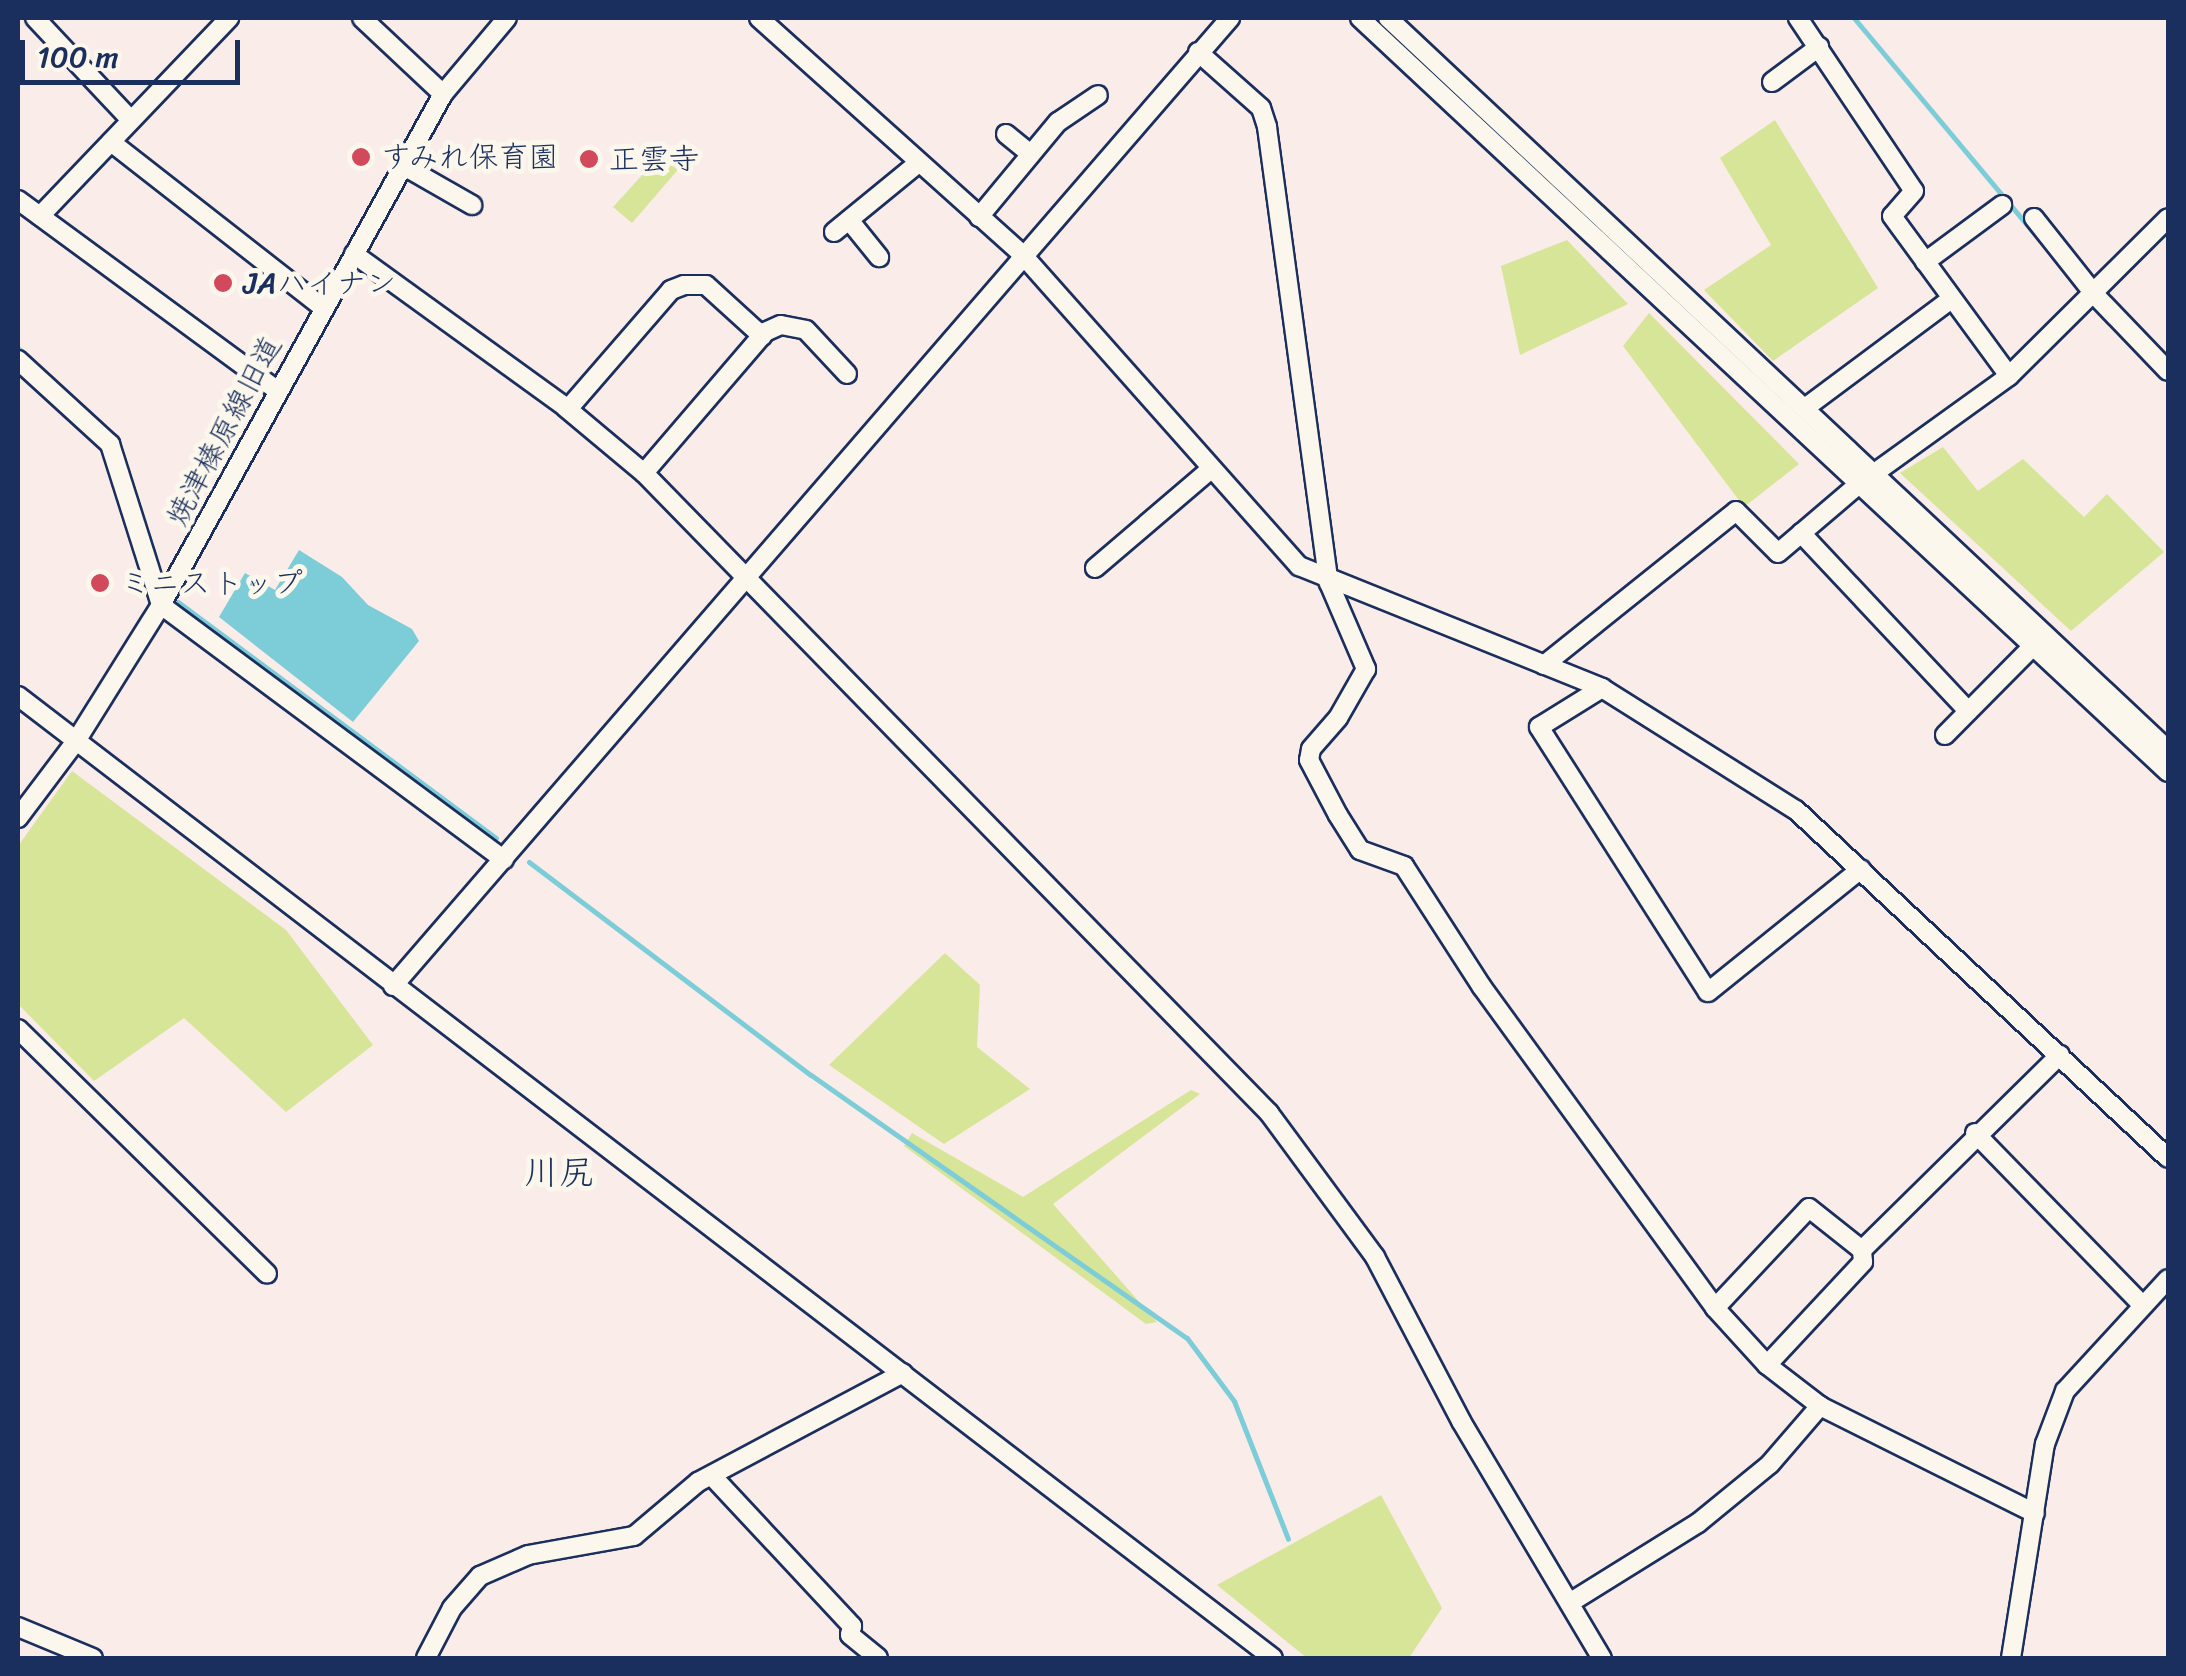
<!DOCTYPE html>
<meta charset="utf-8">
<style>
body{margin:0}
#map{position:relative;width:2186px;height:1676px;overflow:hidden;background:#faece8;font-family:Sriracha,"Klee One",sans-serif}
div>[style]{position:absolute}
.green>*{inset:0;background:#d7e598}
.water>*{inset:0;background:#7dcdd9}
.stream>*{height:5px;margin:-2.5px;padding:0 2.5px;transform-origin:2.5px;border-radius:2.5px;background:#7dcdd9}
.roads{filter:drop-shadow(2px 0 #1b2f5e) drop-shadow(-2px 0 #1b2f5e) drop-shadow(0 2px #1b2f5e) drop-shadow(0 -2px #1b2f5e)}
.minor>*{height:18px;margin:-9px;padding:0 9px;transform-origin:9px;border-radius:9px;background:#fbf7ec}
.dots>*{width:28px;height:28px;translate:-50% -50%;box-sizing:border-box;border:5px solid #fbf7ec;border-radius:50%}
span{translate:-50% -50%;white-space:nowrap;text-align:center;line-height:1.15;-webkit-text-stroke:10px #fbf7ec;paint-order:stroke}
.poi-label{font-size:30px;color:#1b2f5e}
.left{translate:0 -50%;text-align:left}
.street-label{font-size:30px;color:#1b2f5e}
.quarter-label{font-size:35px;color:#1b2f5e}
.frame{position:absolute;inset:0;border:20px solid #1b2f5e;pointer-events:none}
.scale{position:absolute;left:20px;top:40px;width:220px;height:45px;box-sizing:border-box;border:5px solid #1b2f5e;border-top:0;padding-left:12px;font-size:30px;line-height:35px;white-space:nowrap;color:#1b2f5e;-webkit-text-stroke:8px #fbf7ec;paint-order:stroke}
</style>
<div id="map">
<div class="green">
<i style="clip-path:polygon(1775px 120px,1878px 288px,1773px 361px,1704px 290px,1771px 245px,1720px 158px)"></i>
<i style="clip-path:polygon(665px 150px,682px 165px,632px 223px,613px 207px)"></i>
<i style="clip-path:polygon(1567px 240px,1628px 304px,1520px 355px,1501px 266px)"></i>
<i style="clip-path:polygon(1649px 313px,1799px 464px,1744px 507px,1623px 346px)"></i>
<i style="clip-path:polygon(1943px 447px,1978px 491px,2023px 459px,2084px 517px,2107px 494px,2164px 552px,2071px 631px,1900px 473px)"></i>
<i style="clip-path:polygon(72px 771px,286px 930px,373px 1045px,286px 1112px,184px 1018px,94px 1081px,18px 1004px,18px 846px)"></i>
<i style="clip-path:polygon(945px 953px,980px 985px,977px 1047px,1030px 1089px,944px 1144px,829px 1065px)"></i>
<i style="clip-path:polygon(1191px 1090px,1200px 1094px,1053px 1204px,1157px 1322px,1146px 1324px,904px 1146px,912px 1133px,1023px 1197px)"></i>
<i style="clip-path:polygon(1381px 1495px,1442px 1608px,1409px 1658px,1307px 1658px,1217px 1585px)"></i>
</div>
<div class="water">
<i style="clip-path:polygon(299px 550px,342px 577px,368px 605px,412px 629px,419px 641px,353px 722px,219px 617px,245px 573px,275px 590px)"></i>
</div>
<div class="stream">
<i style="left:1854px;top:18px;width:288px;rotate:50.1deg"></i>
<i style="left:18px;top:348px;width:123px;rotate:43deg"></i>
<i style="left:120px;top:449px;width:114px;rotate:72deg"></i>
<i style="left:178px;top:602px;width:396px;rotate:36.6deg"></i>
<i style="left:529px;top:862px;width:353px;rotate:37.1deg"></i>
<i style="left:811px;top:1075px;width:459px;rotate:35deg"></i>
<i style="left:1187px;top:1338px;width:79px;rotate:53.3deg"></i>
<i style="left:1234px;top:1401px;width:148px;rotate:68.6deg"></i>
</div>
<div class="roads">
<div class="minor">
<i style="left:35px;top:18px;width:139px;rotate:46.8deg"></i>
<i style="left:362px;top:18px;width:111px;rotate:43.2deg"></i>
<i style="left:759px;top:18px;width:352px;rotate:41.9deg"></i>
<i style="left:1021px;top:253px;width:419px;rotate:48.4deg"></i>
<i style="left:1299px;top:566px;width:327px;rotate:21.9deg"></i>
<i style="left:1602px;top:688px;width:229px;rotate:32.2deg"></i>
<i style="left:1796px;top:810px;width:509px;rotate:43.09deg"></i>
<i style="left:1360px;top:18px;width:1105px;rotate:43.02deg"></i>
<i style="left:1388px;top:18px;width:1070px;rotate:43.18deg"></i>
<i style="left:1798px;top:18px;width:208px;rotate:56.2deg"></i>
<i style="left:1914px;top:191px;width:33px;rotate:131deg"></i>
<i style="left:1892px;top:216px;width:198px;rotate:53.8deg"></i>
<i style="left:1198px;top:52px;width:84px;rotate:41.6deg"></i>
<i style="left:1261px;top:108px;width:20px;rotate:72deg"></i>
<i style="left:1267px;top:127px;width:460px;rotate:82.3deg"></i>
<i style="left:1329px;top:583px;width:94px;rotate:66.7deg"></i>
<i style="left:1366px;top:669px;width:56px;rotate:119.7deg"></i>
<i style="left:1338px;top:718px;width:41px;rotate:131.1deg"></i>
<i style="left:1311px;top:749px;width:11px;rotate:100deg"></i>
<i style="left:1309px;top:760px;width:62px;rotate:62.2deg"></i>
<i style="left:1338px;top:815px;width:41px;rotate:57.8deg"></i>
<i style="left:1360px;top:850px;width:47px;rotate:20deg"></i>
<i style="left:1404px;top:866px;width:144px;rotate:57.2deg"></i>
<i style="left:1482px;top:987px;width:397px;rotate:54deg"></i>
<i style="left:1715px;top:1308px;width:77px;rotate:47.6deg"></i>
<i style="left:1767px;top:1365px;width:67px;rotate:37.7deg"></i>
<i style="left:1820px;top:1406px;width:240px;rotate:26.5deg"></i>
<i style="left:1772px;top:82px;width:59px;rotate:-36.7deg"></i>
<i style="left:1006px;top:134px;width:32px;rotate:39deg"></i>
<i style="left:111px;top:142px;width:268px;rotate:38deg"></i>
<i style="left:402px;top:165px;width:81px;rotate:29.7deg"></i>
<i style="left:18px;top:200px;width:323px;rotate:36.3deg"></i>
<i style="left:40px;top:216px;width:274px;rotate:-46.3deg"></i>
<i style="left:979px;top:217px;width:124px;rotate:-50.3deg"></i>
<i style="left:1058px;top:122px;width:48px;rotate:-34deg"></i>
<i style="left:2034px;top:218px;width:98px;rotate:51.6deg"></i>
<i style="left:2095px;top:295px;width:105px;rotate:46.2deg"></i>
<i style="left:849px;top:220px;width:48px;rotate:51deg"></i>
<i style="left:834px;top:232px;width:107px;rotate:-39.3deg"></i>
<i style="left:354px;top:254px;width:261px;rotate:35.9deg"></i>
<i style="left:565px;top:407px;width:103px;rotate:39.9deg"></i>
<i style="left:644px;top:473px;width:895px;rotate:45.68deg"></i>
<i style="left:1269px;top:1113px;width:179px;rotate:53.6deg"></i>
<i style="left:1375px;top:1257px;width:185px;rotate:62.3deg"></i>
<i style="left:1461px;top:1421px;width:276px;rotate:59.3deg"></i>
<i style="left:1925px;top:262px;width:96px;rotate:-36.5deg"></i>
<i style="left:18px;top:360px;width:125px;rotate:42.4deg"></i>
<i style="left:110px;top:444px;width:169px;rotate:72.4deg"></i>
<i style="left:161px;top:605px;width:427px;rotate:36.6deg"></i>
<i style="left:1805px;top:408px;width:182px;rotate:-36.7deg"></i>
<i style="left:568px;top:409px;width:157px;rotate:-49.1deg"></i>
<i style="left:671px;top:290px;width:14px;rotate:-21deg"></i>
<i style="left:684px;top:285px;width:22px"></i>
<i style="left:706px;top:285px;width:76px;rotate:42.3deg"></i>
<i style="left:644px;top:473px;width:186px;rotate:-49.4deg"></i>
<i style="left:765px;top:332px;width:17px;rotate:-24deg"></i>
<i style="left:781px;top:325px;width:25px;rotate:11deg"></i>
<i style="left:806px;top:330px;width:60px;rotate:47deg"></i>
<i style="left:1801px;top:533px;width:244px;rotate:46.8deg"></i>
<i style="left:1095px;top:568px;width:153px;rotate:-40.5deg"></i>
<i style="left:1544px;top:665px;width:246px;rotate:-38.7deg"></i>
<i style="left:1736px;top:511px;width:59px;rotate:45deg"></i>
<i style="left:1778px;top:553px;width:105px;rotate:-40.4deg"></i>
<i style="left:1858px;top:485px;width:186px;rotate:-35.8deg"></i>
<i style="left:2009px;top:376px;width:224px;rotate:-44.8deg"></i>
<i style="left:1602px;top:688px;width:74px;rotate:148.2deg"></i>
<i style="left:1539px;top:727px;width:314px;rotate:57.5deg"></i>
<i style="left:1708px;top:992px;width:196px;rotate:-38.8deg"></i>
<i style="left:18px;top:696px;width:1581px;rotate:37.47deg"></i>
<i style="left:1945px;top:735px;width:125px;rotate:-45.3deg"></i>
<i style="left:18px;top:818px;width:96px;rotate:-53deg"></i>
<i style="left:76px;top:741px;width:160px;rotate:-58deg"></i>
<i style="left:161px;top:605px;width:584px;rotate:-61.11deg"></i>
<i style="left:443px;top:94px;width:99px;rotate:-49.9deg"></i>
<i style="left:393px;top:986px;width:1280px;rotate:-49.15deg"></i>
<i style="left:18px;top:1029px;width:349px;rotate:44.5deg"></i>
<i style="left:1975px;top:1133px;width:240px;rotate:45.8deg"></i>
<i style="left:1715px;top:1308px;width:137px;rotate:-46.8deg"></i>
<i style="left:1809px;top:1208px;width:68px;rotate:38.4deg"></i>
<i style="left:1767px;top:1365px;width:141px;rotate:-47deg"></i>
<i style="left:1863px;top:1262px;width:12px;rotate:-95deg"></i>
<i style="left:1862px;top:1250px;width:278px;rotate:-44.6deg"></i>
<i style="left:713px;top:1477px;width:204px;rotate:47deg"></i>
<i style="left:852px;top:1626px;width:9px;rotate:103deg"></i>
<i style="left:850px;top:1635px;width:36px;rotate:39deg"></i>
<i style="left:1571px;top:1602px;width:150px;rotate:-31.9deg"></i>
<i style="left:1698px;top:1523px;width:93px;rotate:-39.3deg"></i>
<i style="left:1770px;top:1464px;width:77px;rotate:-49.2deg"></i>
<i style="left:18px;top:1627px;width:81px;rotate:22.5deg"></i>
<i style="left:426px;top:1658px;width:56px;rotate:-62.5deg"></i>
<i style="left:452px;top:1608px;width:43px;rotate:-48.8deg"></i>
<i style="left:480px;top:1576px;width:52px;rotate:-23.6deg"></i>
<i style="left:528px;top:1555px;width:108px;rotate:-10.2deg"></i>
<i style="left:634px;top:1536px;width:84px;rotate:-40.2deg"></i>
<i style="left:698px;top:1482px;width:232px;rotate:-28deg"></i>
<i style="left:2011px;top:1658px;width:217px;rotate:-81deg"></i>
<i style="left:2045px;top:1444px;width:57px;rotate:-69.3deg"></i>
<i style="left:2065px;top:1391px;width:152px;rotate:-47.4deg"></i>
</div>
</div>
<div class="dots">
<i style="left:361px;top:157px;background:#d1495b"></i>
<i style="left:589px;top:159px;background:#d1495b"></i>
<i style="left:223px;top:283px;background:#d1495b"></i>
<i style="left:100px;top:583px;background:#d1495b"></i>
</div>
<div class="poi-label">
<span class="left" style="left:381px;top:157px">すみれ保育園</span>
<span class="left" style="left:609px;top:159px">正雲寺</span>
<span class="left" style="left:243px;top:283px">JAハイナン</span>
<span class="left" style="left:120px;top:583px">ミニストップ</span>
</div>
<div class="street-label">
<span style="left:224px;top:431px;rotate:-62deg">焼津榛原線旧道</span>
</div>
<div class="quarter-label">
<span style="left:559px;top:1172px">川尻</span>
</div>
<div class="frame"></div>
<div class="scale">100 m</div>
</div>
